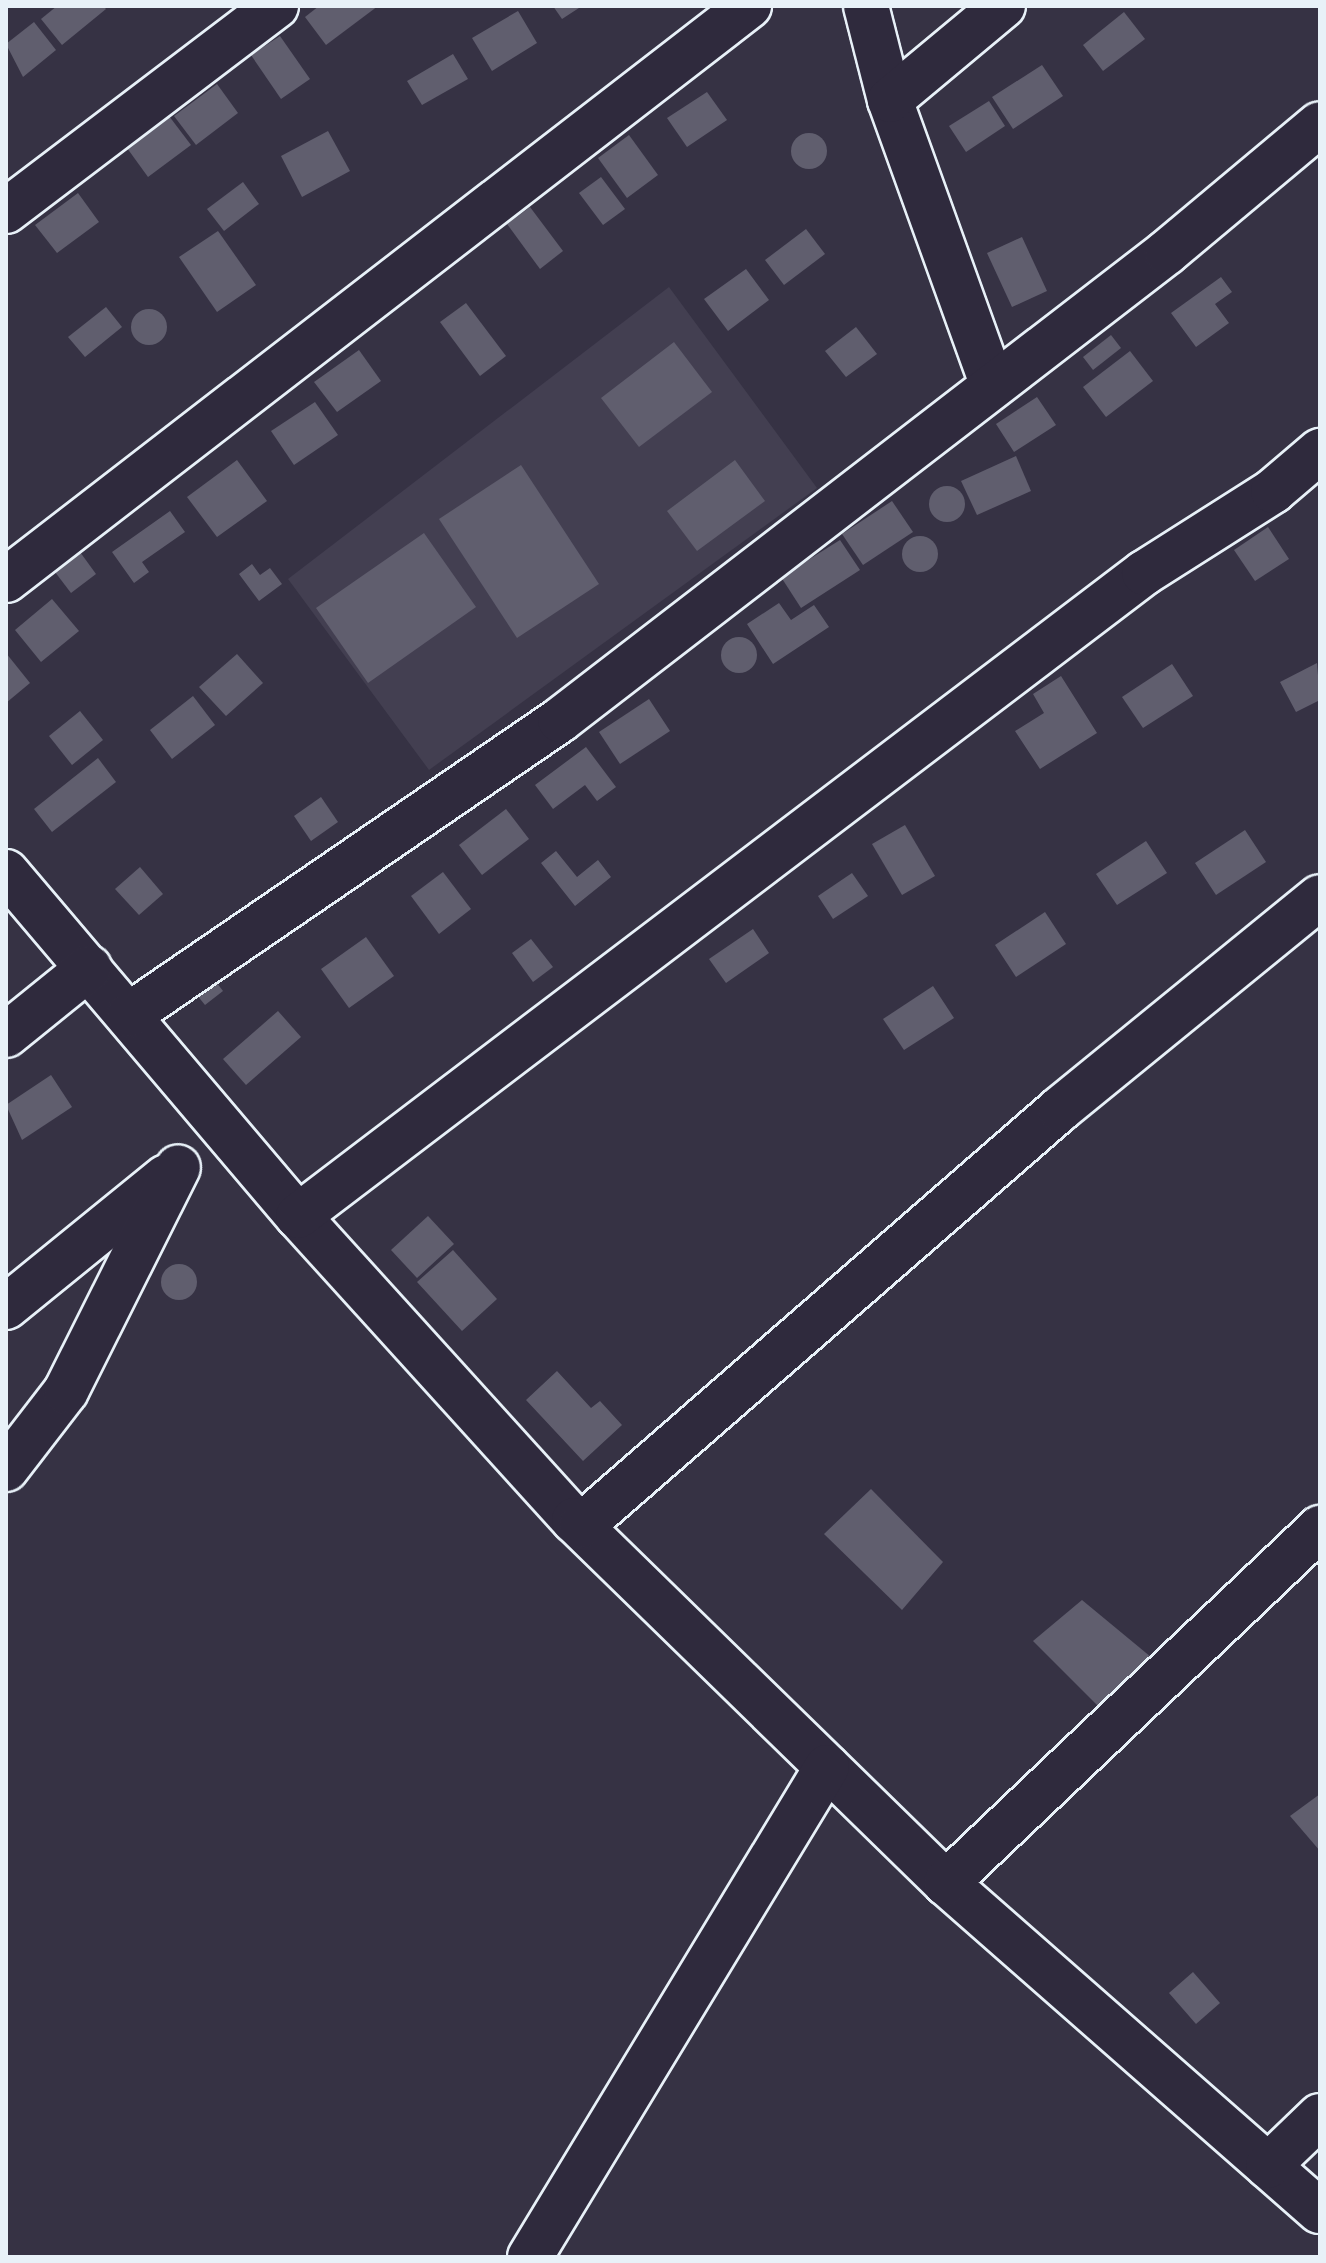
<!DOCTYPE html>
<style>
body{margin:0}
#map{position:relative;width:1326px;height:2263px;overflow:hidden;background:#363244;font-family:"Shantell Sans",sans-serif}
div>[style]{position:absolute}
.built>*{inset:0;background:#433f51}
.building>*{inset:0;background:#605e6e}
.round{border-radius:50%}
.roads{filter:drop-shadow(2px 0 #e8f1f8) drop-shadow(-2px 0 #e8f1f8) drop-shadow(0 2px #e8f1f8) drop-shadow(0 -2px #e8f1f8)}
.minor>*{height:44px;margin:-22px;padding:0 22px;transform-origin:22px;border-radius:22px;background:#2f2a3d}
span{translate:-50% -50%;white-space:nowrap;text-align:center;line-height:1.15;-webkit-text-stroke:6px #2f2a3d;paint-order:stroke}
.frame{position:absolute;inset:0;border:8px solid #e8f1f8;pointer-events:none}
</style>
<div id="map">
<div class="built">
<i style="clip-path:polygon(669px 287px,817px 488px,429px 770px,288px 579px)"></i>
</div>
<div class="building">
<i style="clip-path:polygon(57px 6px,103px 6px,106px 9px,62px 45px,41px 19px)"></i>
<i style="clip-path:polygon(319px 6px,378px 6px,326px 45px,305px 17px)"></i>
<i style="clip-path:polygon(553px 6px,582px 6px,562px 19px)"></i>
<i style="clip-path:polygon(518px 11px,537px 43px,492px 71px,472px 38px)"></i>
<i style="clip-path:polygon(1124px 12px,1145px 39px,1103px 71px,1083px 45px)"></i>
<i style="clip-path:polygon(34px 22px,56px 50px,23px 77px,6px 44px)"></i>
<i style="clip-path:polygon(280px 36px,310px 79px,281px 99px,251px 55px)"></i>
<i style="clip-path:polygon(453px 54px,468px 79px,422px 105px,407px 81px)"></i>
<i style="clip-path:polygon(1042px 65px,1063px 96px,1013px 129px,992px 97px)"></i>
<i style="clip-path:polygon(217px 84px,238px 113px,196px 145px,174px 116px)"></i>
<i style="clip-path:polygon(707px 92px,727px 120px,687px 147px,667px 118px)"></i>
<i style="clip-path:polygon(989px 101px,1005px 126px,966px 152px,949px 126px)"></i>
<i style="clip-path:polygon(169px 116px,191px 145px,148px 177px,127px 148px)"></i>
<i style="clip-path:polygon(328px 131px,350px 171px,302px 197px,281px 156px)"></i>
<i class="round" style="left:791px;top:133px;width:36px;height:36px"></i>
<i style="clip-path:polygon(629px 135px,658px 175px,627px 198px,598px 158px)"></i>
<i style="clip-path:polygon(601px 177px,625px 209px,603px 225px,579px 193px)"></i>
<i style="clip-path:polygon(243px 182px,259px 204px,224px 231px,207px 209px)"></i>
<i style="clip-path:polygon(78px 193px,99px 222px,57px 253px,35px 225px)"></i>
<i style="clip-path:polygon(530px 207px,563px 251px,540px 269px,507px 224px)"></i>
<i style="clip-path:polygon(806px 229px,825px 254px,784px 285px,765px 260px)"></i>
<i style="clip-path:polygon(218px 231px,256px 285px,217px 312px,179px 257px)"></i>
<i style="clip-path:polygon(1022px 237px,1047px 291px,1012px 307px,987px 253px)"></i>
<i style="clip-path:polygon(746px 269px,769px 300px,728px 331px,704px 299px)"></i>
<i style="clip-path:polygon(1221px 277px,1232px 292px,1215px 304px,1229px 323px,1196px 347px,1171px 313px)"></i>
<i style="clip-path:polygon(466px 303px,506px 356px,480px 376px,440px 322px)"></i>
<i style="clip-path:polygon(106px 307px,122px 327px,85px 357px,68px 337px)"></i>
<i class="round" style="left:131px;top:309px;width:36px;height:36px"></i>
<i style="clip-path:polygon(856px 327px,877px 354px,846px 377px,825px 351px)"></i>
<i style="clip-path:polygon(1111px 335px,1121px 348px,1093px 370px,1083px 357px)"></i>
<i style="clip-path:polygon(674px 342px,712px 392px,639px 447px,601px 398px)"></i>
<i style="clip-path:polygon(359px 350px,381px 381px,337px 412px,314px 382px)"></i>
<i style="clip-path:polygon(1130px 351px,1153px 381px,1106px 417px,1083px 387px)"></i>
<i style="clip-path:polygon(1037px 397px,1056px 425px,1014px 452px,996px 424px)"></i>
<i style="clip-path:polygon(315px 402px,338px 435px,294px 465px,271px 431px)"></i>
<i style="clip-path:polygon(1016px 456px,1031px 491px,977px 515px,961px 481px)"></i>
<i style="clip-path:polygon(237px 460px,267px 501px,217px 537px,187px 497px)"></i>
<i style="clip-path:polygon(735px 460px,765px 501px,697px 551px,667px 511px)"></i>
<i style="clip-path:polygon(521px 465px,599px 584px,517px 638px,439px 519px)"></i>
<i class="round" style="left:929px;top:486px;width:36px;height:36px"></i>
<i style="clip-path:polygon(892px 501px,913px 532px,863px 565px,842px 534px)"></i>
<i style="clip-path:polygon(170px 511px,185px 532px,142px 562px,149px 572px,134px 583px,112px 552px)"></i>
<i style="clip-path:polygon(1268px 527px,1289px 559px,1255px 581px,1234px 550px)"></i>
<i style="clip-path:polygon(424px 533px,476px 607px,368px 683px,316px 608px)"></i>
<i class="round" style="left:902px;top:536px;width:36px;height:36px"></i>
<i style="clip-path:polygon(840px 540px,860px 570px,801px 608px,781px 577px)"></i>
<i style="clip-path:polygon(80px 552px,96px 574px,71px 593px,55px 572px)"></i>
<i style="clip-path:polygon(252px 564px,260px 575px,270px 568px,282px 584px,259px 601px,239px 574px)"></i>
<i style="clip-path:polygon(52px 599px,79px 631px,41px 662px,15px 630px)"></i>
<i style="clip-path:polygon(779px 603px,791px 620px,814px 605px,829px 627px,773px 664px,747px 624px)"></i>
<i class="round" style="left:721px;top:637px;width:36px;height:36px"></i>
<i style="clip-path:polygon(6px 653px,30px 683px,6px 703px)"></i>
<i style="clip-path:polygon(237px 654px,263px 683px,226px 716px,199px 687px)"></i>
<i style="clip-path:polygon(1317px 663px,1320px 700px,1296px 712px,1280px 682px)"></i>
<i style="clip-path:polygon(1172px 664px,1193px 696px,1143px 728px,1122px 697px)"></i>
<i style="clip-path:polygon(1061px 676px,1097px 733px,1040px 769px,1015px 731px,1044px 713px,1033px 694px)"></i>
<i style="clip-path:polygon(193px 696px,215px 725px,172px 759px,150px 730px)"></i>
<i style="clip-path:polygon(649px 699px,670px 731px,620px 764px,599px 732px)"></i>
<i style="clip-path:polygon(80px 711px,103px 740px,72px 765px,49px 736px)"></i>
<i style="clip-path:polygon(586px 747px,616px 787px,597px 801px,585px 785px,553px 809px,535px 785px)"></i>
<i style="clip-path:polygon(98px 758px,116px 782px,52px 832px,34px 809px)"></i>
<i style="clip-path:polygon(321px 797px,338px 822px,311px 841px,294px 816px)"></i>
<i style="clip-path:polygon(506px 809px,529px 839px,482px 875px,459px 845px)"></i>
<i style="clip-path:polygon(905px 825px,935px 876px,902px 895px,872px 844px)"></i>
<i style="clip-path:polygon(1245px 830px,1266px 862px,1216px 895px,1195px 863px)"></i>
<i style="clip-path:polygon(1146px 841px,1167px 873px,1117px 905px,1096px 874px)"></i>
<i style="clip-path:polygon(556px 851px,577px 877px,598px 860px,611px 877px,575px 906px,541px 863px)"></i>
<i style="clip-path:polygon(140px 867px,163px 894px,139px 915px,115px 889px)"></i>
<i style="clip-path:polygon(443px 872px,471px 909px,439px 934px,411px 896px)"></i>
<i style="clip-path:polygon(852px 873px,868px 896px,833px 919px,818px 896px)"></i>
<i style="clip-path:polygon(1045px 912px,1066px 944px,1016px 977px,995px 945px)"></i>
<i style="clip-path:polygon(753px 929px,769px 953px,726px 983px,709px 959px)"></i>
<i style="clip-path:polygon(366px 937px,394px 976px,349px 1008px,321px 969px)"></i>
<i style="clip-path:polygon(531px 939px,553px 967px,533px 982px,512px 953px)"></i>
<i style="clip-path:polygon(210px 974px,223px 991px,205px 1005px,192px 989px)"></i>
<i style="clip-path:polygon(933px 986px,954px 1018px,904px 1050px,883px 1019px)"></i>
<i style="clip-path:polygon(278px 1011px,301px 1037px,246px 1085px,223px 1059px)"></i>
<i style="clip-path:polygon(51px 1075px,72px 1107px,22px 1140px,6px 1105px)"></i>
<i style="clip-path:polygon(428px 1216px,454px 1244px,417px 1278px,391px 1250px)"></i>
<i style="clip-path:polygon(453px 1250px,497px 1299px,462px 1331px,417px 1282px)"></i>
<i class="round" style="left:161px;top:1264px;width:36px;height:36px"></i>
<i style="clip-path:polygon(557px 1371px,591px 1408px,600px 1401px,622px 1425px,583px 1461px,526px 1400px)"></i>
<i style="clip-path:polygon(871px 1489px,943px 1562px,902px 1610px,824px 1534px)"></i>
<i style="clip-path:polygon(1082px 1600px,1157px 1662px,1099px 1707px,1033px 1641px)"></i>
<i style="clip-path:polygon(1320px 1794px,1320px 1851px,1290px 1816px)"></i>
<i style="clip-path:polygon(1193px 1972px,1220px 2003px,1196px 2024px,1169px 1993px)"></i>
</div>
<div class="roads">
<div class="minor">
<i style="left:866px;top:6px;width:97px;rotate:75.7deg"></i>
<i style="left:890px;top:100px;width:301px;rotate:70.2deg"></i>
<i style="left:890px;top:100px;width:147px;rotate:-39.8deg"></i>
<i style="left:6px;top:211px;width:339px;rotate:-37.2deg"></i>
<i style="left:6px;top:580px;width:939px;rotate:-37.69deg"></i>
<i style="left:6px;top:872px;width:451px;rotate:49.7deg"></i>
<i style="left:298px;top:1216px;width:411px;rotate:47.8deg"></i>
<i style="left:574px;top:1520px;width:520px;rotate:44.3deg"></i>
<i style="left:946px;top:1883px;width:497px;rotate:41.3deg"></i>
<i style="left:129px;top:1015px;width:522px;rotate:-34.39deg"></i>
<i style="left:560px;top:720px;width:766px;rotate:-37.63deg"></i>
<i style="left:1167px;top:252px;width:199px;rotate:-39.9deg"></i>
<i style="left:6px;top:1035px;width:107px;rotate:-38.9deg"></i>
<i style="left:298px;top:1216px;width:1063px;rotate:-37.24deg"></i>
<i style="left:1144px;top:573px;width:153px;rotate:-32.4deg"></i>
<i style="left:1273px;top:491px;width:62px;rotate:-40.4deg"></i>
<i style="left:6px;top:1307px;width:206px;rotate:-39.1deg"></i>
<i style="left:6px;top:1469px;width:98px;rotate:-52.4deg"></i>
<i style="left:66px;top:1391px;width:250px;rotate:-63.4deg"></i>
<i style="left:581px;top:1526px;width:635px;rotate:-41.04deg"></i>
<i style="left:1060px;top:1109px;width:335px;rotate:-39.2deg"></i>
<i style="left:946px;top:1883px;width:516px;rotate:-43.51deg"></i>
<i style="left:1268px;top:2166px;width:72px;rotate:-43.9deg"></i>
<i style="left:530px;top:2257px;width:573px;rotate:-58.78deg"></i>
</div>
</div>
<div class="frame"></div>
</div>
